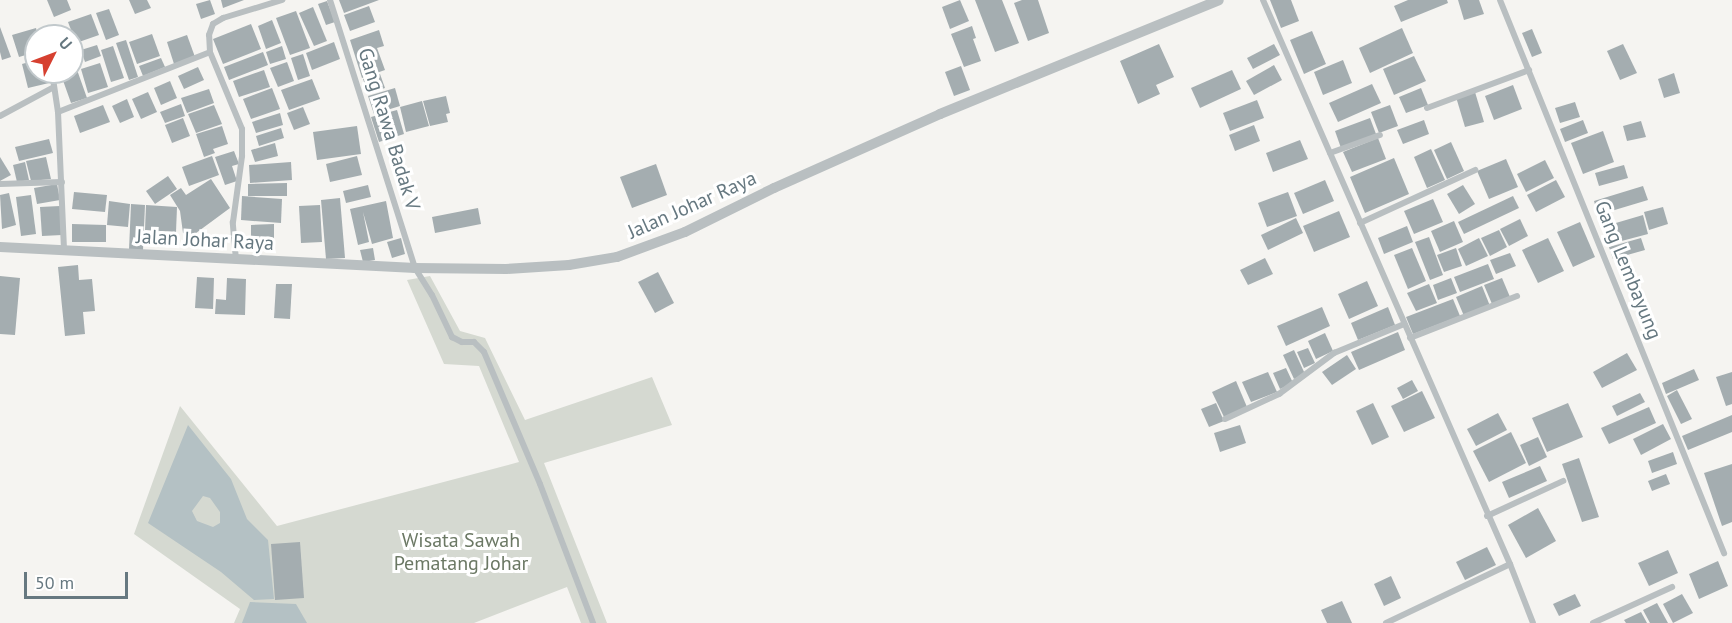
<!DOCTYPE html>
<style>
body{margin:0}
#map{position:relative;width:1732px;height:623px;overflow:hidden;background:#f5f4f1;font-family:"PT Sans",sans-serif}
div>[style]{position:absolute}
.green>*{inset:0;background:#d5d9d1}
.water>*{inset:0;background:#b4c1c4}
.building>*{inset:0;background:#a4adb0}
.minor>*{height:6px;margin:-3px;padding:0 3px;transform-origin:3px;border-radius:3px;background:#b9bfc1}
.tertiary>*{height:10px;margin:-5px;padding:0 5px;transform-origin:5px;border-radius:5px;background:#b9bfc1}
span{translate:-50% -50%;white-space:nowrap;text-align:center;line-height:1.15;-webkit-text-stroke:6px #fff;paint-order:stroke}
.street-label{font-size:20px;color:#667880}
.park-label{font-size:20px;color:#6b7864}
.north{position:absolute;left:24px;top:24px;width:60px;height:60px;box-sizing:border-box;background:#fff;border:2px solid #c2c9cc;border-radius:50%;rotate:48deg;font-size:16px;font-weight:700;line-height:24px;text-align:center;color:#667880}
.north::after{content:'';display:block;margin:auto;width:21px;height:27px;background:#d64030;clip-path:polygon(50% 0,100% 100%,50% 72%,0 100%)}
.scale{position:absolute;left:24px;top:572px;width:104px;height:27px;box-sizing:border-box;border:3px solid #667880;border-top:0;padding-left:8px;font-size:18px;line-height:21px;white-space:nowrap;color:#667880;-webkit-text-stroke:4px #fff;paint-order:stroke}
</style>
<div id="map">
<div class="green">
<i style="clip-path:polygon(430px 276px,460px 331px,485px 338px,525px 420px,652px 377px,672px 425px,544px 463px,607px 623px,581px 623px,567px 587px,474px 623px,234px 623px,240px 609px,134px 534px,180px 406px,277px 526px,519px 462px,479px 366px,444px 364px,407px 280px)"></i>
</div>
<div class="water">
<i style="clip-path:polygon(evenodd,188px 425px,231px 479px,247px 519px,268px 540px,274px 599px,254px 600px,221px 572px,148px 523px,188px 425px,203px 496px,210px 498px,220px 512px,220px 523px,213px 527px,197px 521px,192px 511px,203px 496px)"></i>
<i style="clip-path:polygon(250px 602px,296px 604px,307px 623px,242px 623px)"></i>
</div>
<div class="building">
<i style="clip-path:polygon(47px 0,67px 0,71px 10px,54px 17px)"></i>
<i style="clip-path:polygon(129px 0,147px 0,151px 8px,135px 14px)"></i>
<i style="clip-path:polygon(210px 0,215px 14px,201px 19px,196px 4px)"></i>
<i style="clip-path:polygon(221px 0,244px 0,223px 8px)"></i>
<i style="clip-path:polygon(339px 0,379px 0,344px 13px)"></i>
<i style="clip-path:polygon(960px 0,969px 21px,950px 29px,942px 7px)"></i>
<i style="clip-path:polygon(975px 0,1002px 0,1019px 43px,995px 52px)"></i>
<i style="clip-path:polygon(1022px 0,1038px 0,1049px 33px,1028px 41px,1014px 3px)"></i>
<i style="clip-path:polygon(1270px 0,1291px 0,1299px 21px,1281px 28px)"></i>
<i style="clip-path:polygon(1408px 0,1447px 0,1448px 3px,1401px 22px,1394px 6px)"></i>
<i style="clip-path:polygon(1458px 0,1479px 0,1484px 14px,1464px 20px)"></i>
<i style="clip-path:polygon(327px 1px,335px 22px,326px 25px,318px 4px)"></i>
<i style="clip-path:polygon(369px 6px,375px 22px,350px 31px,344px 15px)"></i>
<i style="clip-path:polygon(313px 7px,327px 41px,314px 46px,299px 13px)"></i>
<i style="clip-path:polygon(109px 9px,119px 35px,106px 40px,96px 13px)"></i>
<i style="clip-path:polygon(296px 11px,310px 48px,290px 55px,276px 18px)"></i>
<i style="clip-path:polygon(91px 14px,99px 35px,76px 43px,68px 22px)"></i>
<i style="clip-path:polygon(272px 20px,281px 43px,266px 49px,258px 26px)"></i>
<i style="clip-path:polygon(251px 24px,261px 49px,223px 64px,213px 39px)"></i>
<i style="clip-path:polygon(972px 26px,976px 38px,973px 39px,981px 61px,964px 67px,951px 34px)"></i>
<i style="clip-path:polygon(0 27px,11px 57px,2px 60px,0 52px)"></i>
<i style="clip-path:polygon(36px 28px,38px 36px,36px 36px,36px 52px,19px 57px,12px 35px)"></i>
<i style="clip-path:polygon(1402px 28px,1413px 53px,1370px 73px,1359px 48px)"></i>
<i style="clip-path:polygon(1532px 29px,1542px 53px,1532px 57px,1522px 33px)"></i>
<i style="clip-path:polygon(379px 30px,384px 46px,377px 48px,385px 70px,362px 78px,350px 40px)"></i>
<i style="clip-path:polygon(1312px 31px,1326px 64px,1304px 74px,1290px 40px)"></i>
<i style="clip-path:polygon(152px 34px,160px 56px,137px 64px,129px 42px)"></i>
<i style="clip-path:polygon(187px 35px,195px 57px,174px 64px,167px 42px)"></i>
<i style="clip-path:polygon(126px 40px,138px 77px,129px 80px,116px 43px)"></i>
<i style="clip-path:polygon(334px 42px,340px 59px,312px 70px,306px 53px)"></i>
<i style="clip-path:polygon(1159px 44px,1174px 77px,1156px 85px,1160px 94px,1138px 104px,1120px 61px)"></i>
<i style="clip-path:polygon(1274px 44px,1280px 55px,1253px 69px,1247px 58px)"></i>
<i style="clip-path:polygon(1623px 44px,1637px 73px,1620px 80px,1607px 51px)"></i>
<i style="clip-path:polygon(97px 45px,101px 56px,85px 62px,81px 50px)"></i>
<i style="clip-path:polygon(113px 46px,124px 78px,111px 82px,101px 50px)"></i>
<i style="clip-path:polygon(282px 46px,286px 59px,270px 64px,266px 52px)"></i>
<i style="clip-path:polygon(263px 52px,268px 65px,229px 80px,224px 67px)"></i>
<i style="clip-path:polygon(303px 54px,310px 76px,298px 80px,291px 58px)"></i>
<i style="clip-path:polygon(1414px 56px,1426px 81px,1394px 95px,1383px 69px)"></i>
<i style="clip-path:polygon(161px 58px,165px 67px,143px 76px,139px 66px)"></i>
<i style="clip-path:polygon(36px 60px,36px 72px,46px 72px,49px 83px,28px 88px,22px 64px)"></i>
<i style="clip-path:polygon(1343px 60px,1352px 83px,1323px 95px,1314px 72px)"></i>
<i style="clip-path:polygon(287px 62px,294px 81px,278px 87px,270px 68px)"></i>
<i style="clip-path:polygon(100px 63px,108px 87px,88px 93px,81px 69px)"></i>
<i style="clip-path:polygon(1274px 65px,1282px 80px,1254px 95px,1246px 81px)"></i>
<i style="clip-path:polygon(961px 66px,970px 90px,954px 96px,945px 72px)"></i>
<i style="clip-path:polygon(76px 67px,87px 98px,71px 103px,60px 72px,72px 72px,72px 68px)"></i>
<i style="clip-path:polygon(198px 67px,204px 80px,184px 89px,178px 76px)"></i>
<i style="clip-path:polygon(264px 70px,270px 87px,239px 97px,233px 81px)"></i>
<i style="clip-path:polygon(1232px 70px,1241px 89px,1200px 108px,1191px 88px)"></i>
<i style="clip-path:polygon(1674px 73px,1680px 93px,1664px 98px,1658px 79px)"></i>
<i style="clip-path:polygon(380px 74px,385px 88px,368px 93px,363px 79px)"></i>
<i style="clip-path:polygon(312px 79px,320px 99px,289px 110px,281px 90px)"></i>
<i style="clip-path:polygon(170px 81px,177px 98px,161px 105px,154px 88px)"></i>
<i style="clip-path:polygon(1372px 84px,1381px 103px,1338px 122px,1329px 103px)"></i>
<i style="clip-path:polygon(1513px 85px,1522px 109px,1494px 120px,1485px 96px)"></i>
<i style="clip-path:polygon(272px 88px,280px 109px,251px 119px,243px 99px)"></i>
<i style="clip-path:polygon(395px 88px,400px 106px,374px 114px,368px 96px)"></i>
<i style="clip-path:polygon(1421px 88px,1428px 105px,1406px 113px,1399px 97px)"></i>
<i style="clip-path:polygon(209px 89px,214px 103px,187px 113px,181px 98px)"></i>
<i style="clip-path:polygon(148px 92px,157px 112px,141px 119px,132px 99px)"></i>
<i style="clip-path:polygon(1475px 92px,1484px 122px,1465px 127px,1456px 97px)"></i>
<i style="clip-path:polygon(446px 96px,450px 113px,446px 114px,448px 122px,430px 126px,423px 101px)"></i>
<i style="clip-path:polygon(127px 99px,134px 117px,120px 123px,112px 106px)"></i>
<i style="clip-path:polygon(1257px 100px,1264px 118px,1230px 131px,1223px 113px)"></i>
<i style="clip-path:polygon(422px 101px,429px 126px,406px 132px,400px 107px)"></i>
<i style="clip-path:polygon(1575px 102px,1580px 117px,1560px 123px,1555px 108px)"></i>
<i style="clip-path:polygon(181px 104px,185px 116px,165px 123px,160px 112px)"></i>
<i style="clip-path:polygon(103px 105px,110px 122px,80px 133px,74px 116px)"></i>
<i style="clip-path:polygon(214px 105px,222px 124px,196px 133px,188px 114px)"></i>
<i style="clip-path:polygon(1390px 105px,1398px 126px,1379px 133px,1371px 112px)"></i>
<i style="clip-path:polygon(303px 107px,310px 124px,294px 130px,287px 113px)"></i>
<i style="clip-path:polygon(397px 110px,404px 134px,379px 142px,371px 117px)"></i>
<i style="clip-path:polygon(280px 113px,283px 125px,256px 133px,252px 122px)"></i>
<i style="clip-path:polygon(183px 118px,190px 136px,172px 143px,165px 125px)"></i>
<i style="clip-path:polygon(1370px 118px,1376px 134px,1341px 148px,1335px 131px)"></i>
<i style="clip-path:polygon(1424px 120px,1429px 134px,1403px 144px,1397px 130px)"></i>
<i style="clip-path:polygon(1583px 120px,1588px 133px,1565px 142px,1560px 129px)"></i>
<i style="clip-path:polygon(1641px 121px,1646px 137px,1627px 141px,1623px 126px)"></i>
<i style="clip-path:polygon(1254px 125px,1260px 141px,1235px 151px,1229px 135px)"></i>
<i style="clip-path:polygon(222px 126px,228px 144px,213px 149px,215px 153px,204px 157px,196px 134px)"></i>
<i style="clip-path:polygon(357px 126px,361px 154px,317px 160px,313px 132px)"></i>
<i style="clip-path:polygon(281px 128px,284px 138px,259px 146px,256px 136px)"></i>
<i style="clip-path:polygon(1603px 131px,1614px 162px,1583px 174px,1571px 143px)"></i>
<i style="clip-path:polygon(1378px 138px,1386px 159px,1352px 172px,1343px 152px)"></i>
<i style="clip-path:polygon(49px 139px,53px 153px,19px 161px,15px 147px)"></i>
<i style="clip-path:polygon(1300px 140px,1308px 159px,1273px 172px,1266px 153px)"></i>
<i style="clip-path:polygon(1451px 142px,1464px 171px,1447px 179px,1434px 150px)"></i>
<i style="clip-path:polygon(275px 143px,278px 156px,255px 162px,251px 150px)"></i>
<i style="clip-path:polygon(1431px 149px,1445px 180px,1427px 188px,1414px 157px)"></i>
<i style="clip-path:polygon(234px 151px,239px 164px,232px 166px,237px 181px,225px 185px,215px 157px)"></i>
<i style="clip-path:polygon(212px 156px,219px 175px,189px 186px,182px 167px)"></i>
<i style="clip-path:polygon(357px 156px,362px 175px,330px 182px,326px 164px)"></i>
<i style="clip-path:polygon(0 157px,11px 175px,0 181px)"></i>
<i style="clip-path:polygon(46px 157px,51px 179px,31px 181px,26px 161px)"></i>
<i style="clip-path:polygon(1394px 158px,1409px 194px,1365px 213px,1350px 177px)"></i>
<i style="clip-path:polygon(1506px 159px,1518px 187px,1489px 199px,1477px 171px)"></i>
<i style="clip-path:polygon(1545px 160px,1554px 178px,1526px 192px,1517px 174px)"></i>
<i style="clip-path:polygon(25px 162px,29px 180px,17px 182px,13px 165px)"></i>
<i style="clip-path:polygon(291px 162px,292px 180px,250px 183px,249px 165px)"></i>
<i style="clip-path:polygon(656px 164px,667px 195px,632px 208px,620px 177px)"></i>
<i style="clip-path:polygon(1624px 165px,1628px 178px,1599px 186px,1595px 173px)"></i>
<i style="clip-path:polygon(168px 176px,177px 189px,155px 204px,146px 191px)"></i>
<i style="clip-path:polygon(211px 179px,230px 208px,192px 236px,183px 233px,180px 211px,170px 195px,181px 188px,186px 195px)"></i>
<i style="clip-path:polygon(1325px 180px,1334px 201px,1303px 214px,1294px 193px)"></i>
<i style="clip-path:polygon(1556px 180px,1565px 197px,1536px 212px,1527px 195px)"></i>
<i style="clip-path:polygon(287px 183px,287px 196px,248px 196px,248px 184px)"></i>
<i style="clip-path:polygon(57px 184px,60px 200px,37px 204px,34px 188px)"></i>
<i style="clip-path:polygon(368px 185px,371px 197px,346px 203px,343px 191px)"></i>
<i style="clip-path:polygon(1463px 185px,1475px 204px,1459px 214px,1447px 194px)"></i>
<i style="clip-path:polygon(1643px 186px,1648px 200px,1598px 215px,1594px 201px)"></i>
<i style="clip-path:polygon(74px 192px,107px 195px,105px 212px,72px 209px)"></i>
<i style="clip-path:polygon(1288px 192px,1297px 216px,1267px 227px,1258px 203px)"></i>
<i style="clip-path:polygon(9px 193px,16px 225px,2px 229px,0 195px)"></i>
<i style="clip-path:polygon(31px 195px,36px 234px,21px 236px,16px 197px)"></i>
<i style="clip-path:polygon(242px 196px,282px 199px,281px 223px,241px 220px)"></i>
<i style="clip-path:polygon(1513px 196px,1519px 208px,1464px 234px,1458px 222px)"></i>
<i style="clip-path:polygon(340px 198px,345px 258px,326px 259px,321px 200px)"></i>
<i style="clip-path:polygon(1433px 199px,1443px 222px,1414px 234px,1404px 211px)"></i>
<i style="clip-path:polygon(109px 201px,130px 204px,128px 227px,107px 225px)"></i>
<i style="clip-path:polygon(386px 201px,393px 238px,372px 244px,363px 212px,369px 242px,358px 245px,350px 209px)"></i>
<i style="clip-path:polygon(131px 204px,145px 205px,143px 250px,129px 250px)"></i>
<i style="clip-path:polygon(146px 205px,177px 207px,176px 232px,145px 230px)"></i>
<i style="clip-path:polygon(320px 205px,322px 242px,301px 243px,299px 206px)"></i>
<i style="clip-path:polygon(60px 206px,62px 235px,42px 236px,40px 207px)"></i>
<i style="clip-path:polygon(1663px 207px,1668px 224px,1649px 230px,1644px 212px)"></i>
<i style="clip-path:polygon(478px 208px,481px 224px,435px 233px,432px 217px)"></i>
<i style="clip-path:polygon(1339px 211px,1350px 237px,1314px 252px,1303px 226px)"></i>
<i style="clip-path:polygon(1643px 215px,1648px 234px,1614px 243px,1609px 225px)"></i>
<i style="clip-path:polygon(1296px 218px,1303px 233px,1268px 250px,1261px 235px)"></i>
<i style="clip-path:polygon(1520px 219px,1528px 236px,1509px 246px,1500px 229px)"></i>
<i style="clip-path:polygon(1454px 221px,1463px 242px,1440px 252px,1431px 231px)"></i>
<i style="clip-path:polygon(1580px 222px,1595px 257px,1573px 267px,1557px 232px)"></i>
<i style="clip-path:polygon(72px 224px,106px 225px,106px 242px,72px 242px)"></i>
<i style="clip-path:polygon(274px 224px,274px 239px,251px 240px,251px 225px)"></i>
<i style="clip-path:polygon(1407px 226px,1413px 242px,1384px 254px,1378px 238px)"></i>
<i style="clip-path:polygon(1499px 230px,1507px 247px,1490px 256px,1481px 238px)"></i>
<i style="clip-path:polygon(1429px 237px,1443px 275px,1430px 280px,1415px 242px)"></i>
<i style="clip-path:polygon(401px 238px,405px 254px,392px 258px,387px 242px)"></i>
<i style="clip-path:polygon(1479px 238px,1488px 256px,1466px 266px,1458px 249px)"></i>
<i style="clip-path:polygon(1548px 238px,1564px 271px,1538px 283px,1522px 250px)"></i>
<i style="clip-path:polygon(1641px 238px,1645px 250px,1613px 259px,1609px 247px)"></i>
<i style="clip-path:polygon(373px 248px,375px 260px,363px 262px,360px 250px)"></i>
<i style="clip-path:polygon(1412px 248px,1426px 281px,1408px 289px,1394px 255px)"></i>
<i style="clip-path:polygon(1456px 248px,1462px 266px,1444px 272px,1437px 255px)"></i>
<i style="clip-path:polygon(1510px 253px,1516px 266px,1496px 274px,1490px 260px)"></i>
<i style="clip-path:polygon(1265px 258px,1273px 274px,1248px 285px,1240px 270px)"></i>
<i style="clip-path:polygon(1488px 264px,1494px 279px,1460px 292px,1454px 277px)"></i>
<i style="clip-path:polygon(78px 265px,79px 280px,92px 279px,95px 311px,83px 312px,85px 334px,65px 336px,58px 267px)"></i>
<i style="clip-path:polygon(658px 272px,674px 303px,655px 313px,638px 282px)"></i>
<i style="clip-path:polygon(0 276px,20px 278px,15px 335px,0 334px)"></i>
<i style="clip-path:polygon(197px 277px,214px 278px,213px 309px,195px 308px)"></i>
<i style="clip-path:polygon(227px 278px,246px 279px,245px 315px,215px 314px,216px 299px,226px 300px)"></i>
<i style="clip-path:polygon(1451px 278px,1457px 293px,1438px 300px,1433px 285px)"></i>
<i style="clip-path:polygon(1502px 278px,1510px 297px,1492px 304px,1484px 285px)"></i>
<i style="clip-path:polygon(1367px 281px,1378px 306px,1349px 319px,1338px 294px)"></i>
<i style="clip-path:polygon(276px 284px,292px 284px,290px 319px,274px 318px)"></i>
<i style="clip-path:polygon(1429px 284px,1437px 303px,1416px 311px,1407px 293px)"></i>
<i style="clip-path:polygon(1482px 286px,1490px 306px,1464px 316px,1456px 297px)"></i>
<i style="clip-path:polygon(1453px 299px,1460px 316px,1413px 334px,1406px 317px)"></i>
<i style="clip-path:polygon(1322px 307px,1330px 326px,1286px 346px,1277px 326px)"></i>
<i style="clip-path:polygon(1388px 307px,1395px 325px,1358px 340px,1351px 323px)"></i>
<i style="clip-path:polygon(1398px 332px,1405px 350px,1359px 370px,1351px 352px)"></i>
<i style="clip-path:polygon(1325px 333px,1333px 351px,1316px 359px,1308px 341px)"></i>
<i style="clip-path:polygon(1308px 348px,1315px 363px,1304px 368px,1297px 352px)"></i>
<i style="clip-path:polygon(1294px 350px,1305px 374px,1294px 379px,1283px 355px)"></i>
<i style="clip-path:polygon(1627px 353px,1637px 370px,1602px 388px,1593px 372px)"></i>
<i style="clip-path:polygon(1347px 355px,1356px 369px,1332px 385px,1322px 372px)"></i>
<i style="clip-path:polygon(1286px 368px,1293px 383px,1280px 389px,1273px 373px)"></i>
<i style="clip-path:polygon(1694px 369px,1699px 380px,1666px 394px,1662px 383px)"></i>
<i style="clip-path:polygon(1268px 372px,1277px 392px,1251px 402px,1242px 382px)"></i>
<i style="clip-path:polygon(1732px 372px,1732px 404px,1726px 406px,1716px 377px)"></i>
<i style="clip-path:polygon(1412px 380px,1418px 391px,1403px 399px,1397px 388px)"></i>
<i style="clip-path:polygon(1236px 381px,1247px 407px,1224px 417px,1212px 392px)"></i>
<i style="clip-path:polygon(1677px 390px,1692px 419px,1681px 424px,1667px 396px)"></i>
<i style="clip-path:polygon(1422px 391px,1435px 418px,1404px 432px,1391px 406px)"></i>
<i style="clip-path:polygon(1640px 393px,1645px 402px,1617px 416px,1612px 406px)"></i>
<i style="clip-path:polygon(1216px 403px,1224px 421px,1209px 427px,1201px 409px)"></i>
<i style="clip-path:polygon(1373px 403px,1389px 437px,1372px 445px,1356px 411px)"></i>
<i style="clip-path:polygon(1568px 403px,1583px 437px,1547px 452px,1532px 418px)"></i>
<i style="clip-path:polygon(1649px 407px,1656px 423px,1609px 444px,1601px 428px)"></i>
<i style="clip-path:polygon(1498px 413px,1507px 430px,1476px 446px,1467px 429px)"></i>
<i style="clip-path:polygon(1732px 415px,1732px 432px,1688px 450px,1682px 436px)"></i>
<i style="clip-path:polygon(1663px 424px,1671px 439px,1641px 455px,1633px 439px)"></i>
<i style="clip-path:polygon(1240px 425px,1246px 443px,1220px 452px,1214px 433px)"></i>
<i style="clip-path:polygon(1511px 432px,1526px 463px,1489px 482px,1473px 451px)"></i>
<i style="clip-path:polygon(1538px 437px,1547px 457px,1529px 466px,1520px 445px)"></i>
<i style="clip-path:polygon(1673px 452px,1677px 464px,1652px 473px,1648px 461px)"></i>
<i style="clip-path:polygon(1579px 458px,1599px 517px,1582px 522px,1562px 464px)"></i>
<i style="clip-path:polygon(1732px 464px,1732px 522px,1722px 526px,1704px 473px)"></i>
<i style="clip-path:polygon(1540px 466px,1547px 481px,1509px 498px,1502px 482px)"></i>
<i style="clip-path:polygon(1666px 474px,1670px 484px,1652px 491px,1648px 481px)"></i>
<i style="clip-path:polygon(1538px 508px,1556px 541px,1526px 558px,1508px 525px)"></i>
<i style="clip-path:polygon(300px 542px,304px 598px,275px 600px,271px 544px)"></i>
<i style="clip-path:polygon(1487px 547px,1496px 565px,1465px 580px,1456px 562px)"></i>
<i style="clip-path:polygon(1668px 550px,1678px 573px,1649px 586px,1638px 563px)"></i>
<i style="clip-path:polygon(1718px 561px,1728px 586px,1699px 599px,1689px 574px)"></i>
<i style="clip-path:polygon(1391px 576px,1401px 598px,1384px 606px,1374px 584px)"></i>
<i style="clip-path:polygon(1575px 594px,1581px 606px,1559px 616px,1553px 604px)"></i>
<i style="clip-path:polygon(1682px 594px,1693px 613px,1673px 623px,1663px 604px)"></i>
<i style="clip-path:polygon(1342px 601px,1352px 623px,1327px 623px,1321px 610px)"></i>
<i style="clip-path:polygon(1657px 603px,1668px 623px,1650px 623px,1643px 610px)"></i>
<i style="clip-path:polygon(1641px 612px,1647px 623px,1626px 623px,1624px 620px)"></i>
</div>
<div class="minor">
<i style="left:330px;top:0;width:281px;rotate:72.4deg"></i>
<i style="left:415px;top:268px;width:32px;rotate:58deg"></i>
<i style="left:432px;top:295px;width:47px;rotate:64.5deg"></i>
<i style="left:452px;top:337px;width:11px;rotate:27deg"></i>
<i style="left:462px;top:342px;width:12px"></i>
<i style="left:474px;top:342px;width:14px;rotate:45deg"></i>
<i style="left:484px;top:352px;width:143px;rotate:67deg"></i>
<i style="left:540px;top:484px;width:149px;rotate:69.1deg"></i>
<i style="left:1263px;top:0;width:616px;rotate:66.35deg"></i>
<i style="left:1510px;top:564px;width:63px;rotate:68.7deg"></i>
<i style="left:1500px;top:0;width:597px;rotate:67.95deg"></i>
<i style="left:52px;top:72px;width:40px;rotate:81.5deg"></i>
<i style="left:58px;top:112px;width:139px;rotate:87.5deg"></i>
<i style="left:1427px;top:108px;width:109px;rotate:-20.4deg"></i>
<i style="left:58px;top:112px;width:163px;rotate:-21.5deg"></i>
<i style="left:0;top:116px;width:61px;rotate:-28.2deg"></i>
<i style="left:1330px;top:153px;width:53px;rotate:-19.8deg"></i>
<i style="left:0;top:184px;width:62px;rotate:-1.8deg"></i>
<i style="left:1360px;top:223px;width:127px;rotate:-24.7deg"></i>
<i style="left:236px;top:260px;width:38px;rotate:-95deg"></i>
<i style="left:233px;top:222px;width:67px;rotate:-82.2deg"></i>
<i style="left:242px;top:156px;width:27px;rotate:-90deg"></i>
<i style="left:242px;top:129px;width:83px;rotate:-112.6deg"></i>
<i style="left:210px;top:52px;width:17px;rotate:-93deg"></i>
<i style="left:209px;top:35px;width:12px;rotate:-70deg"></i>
<i style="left:213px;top:24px;width:12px;rotate:-31deg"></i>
<i style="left:223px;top:18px;width:62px;rotate:-17deg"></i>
<i style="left:1410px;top:338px;width:115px;rotate:-21.4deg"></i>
<i style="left:1225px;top:419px;width:60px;rotate:-24.8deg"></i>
<i style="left:1279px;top:394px;width:69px;rotate:-36.7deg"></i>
<i style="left:1334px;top:353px;width:76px;rotate:-22.5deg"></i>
<i style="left:1487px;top:516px;width:84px;rotate:-24.7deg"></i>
<i style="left:1386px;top:623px;width:137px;rotate:-25.4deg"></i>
<i style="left:1593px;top:623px;width:87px;rotate:-24.5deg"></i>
</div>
<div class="tertiary">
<i style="left:0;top:247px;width:416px;rotate:2.9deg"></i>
<i style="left:415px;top:268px;width:91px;rotate:0.6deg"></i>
<i style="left:506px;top:269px;width:63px;rotate:-3.6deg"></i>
<i style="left:569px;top:265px;width:49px;rotate:-9.5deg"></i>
<i style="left:617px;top:257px;width:72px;rotate:-20.2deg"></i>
<i style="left:685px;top:232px;width:99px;rotate:-26.3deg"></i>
<i style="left:774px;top:188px;width:182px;rotate:-24deg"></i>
<i style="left:940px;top:114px;width:301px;rotate:-22.2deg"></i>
</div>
<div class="street-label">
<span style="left:389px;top:129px;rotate:73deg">Gang Rawa Badak V</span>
<span style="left:692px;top:205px;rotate:-24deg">Jalan Johar Raya</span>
<span style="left:205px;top:240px;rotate:3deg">Jalan Johar Raya</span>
<span style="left:1628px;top:270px;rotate:68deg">Gang Lembayung</span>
</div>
<div class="park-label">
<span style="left:461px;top:552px">Wisata Sawah<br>Pematang Johar</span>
</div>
<div class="north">U</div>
<div class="scale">50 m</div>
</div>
